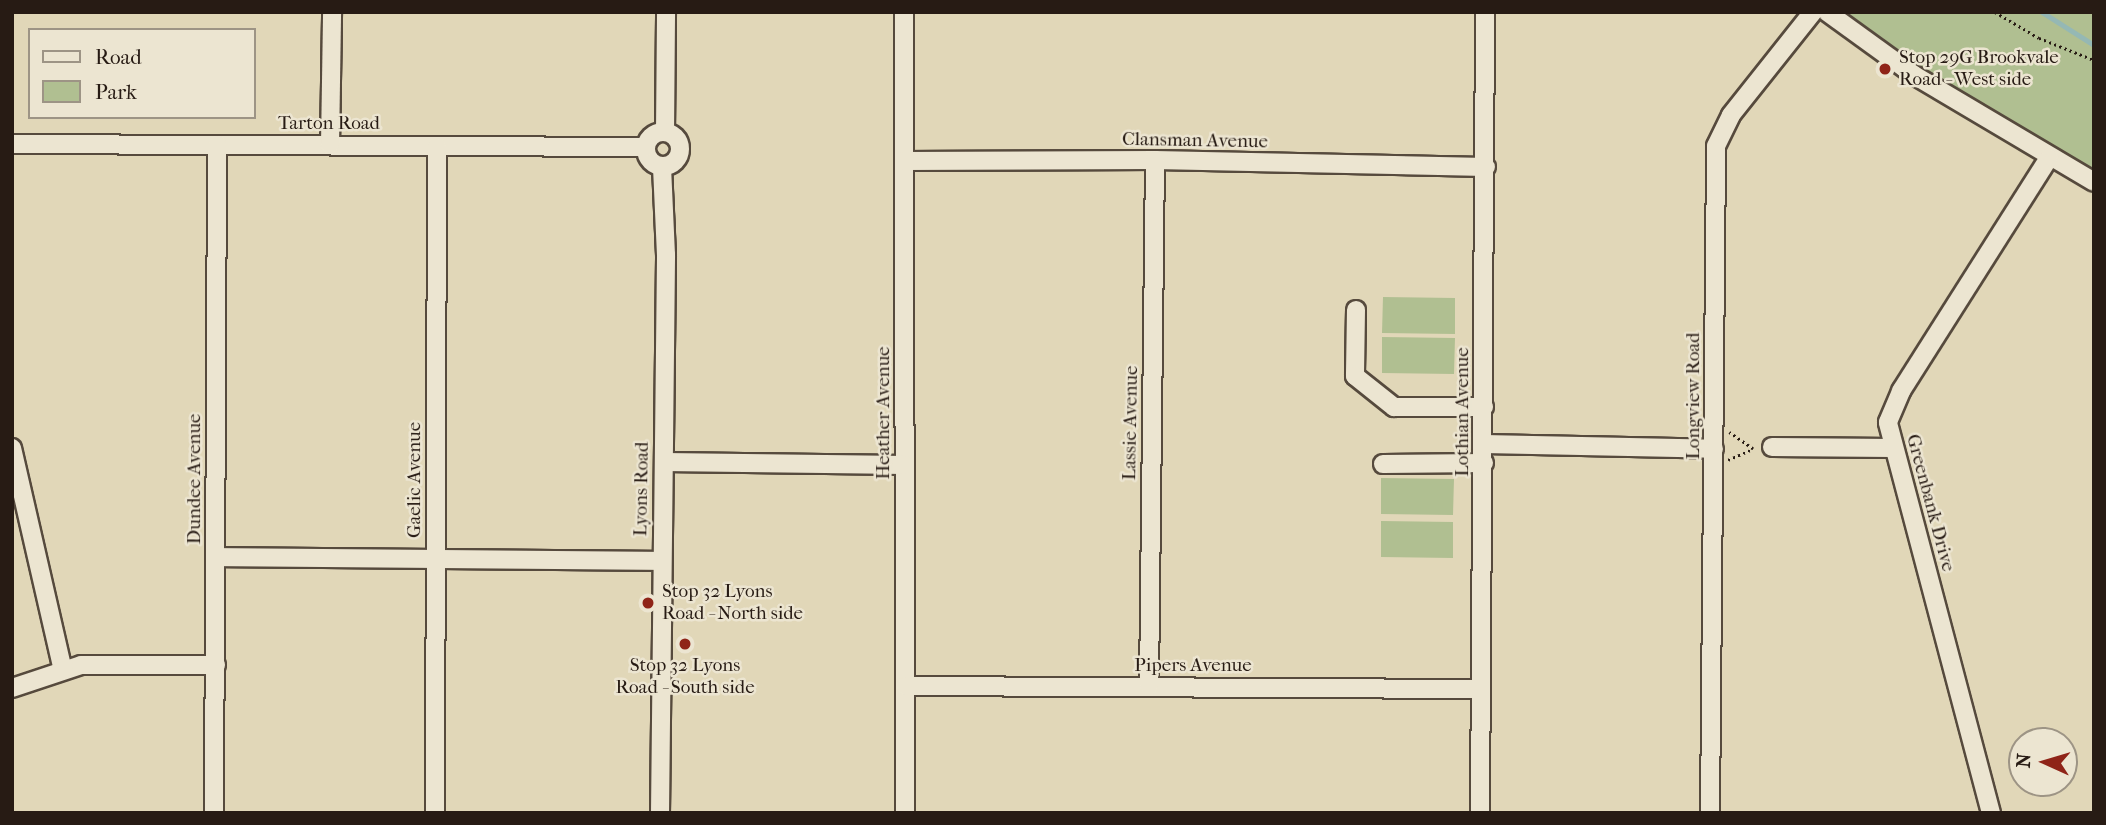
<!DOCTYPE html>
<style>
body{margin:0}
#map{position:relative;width:2106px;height:825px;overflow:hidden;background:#e1d7b8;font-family:"IM FELL French Canon",serif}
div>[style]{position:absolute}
.green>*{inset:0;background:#b0bf91}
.stream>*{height:4.5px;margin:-2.25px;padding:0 2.25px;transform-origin:2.25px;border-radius:2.25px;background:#95b8b4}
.path>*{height:2.5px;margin-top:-1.25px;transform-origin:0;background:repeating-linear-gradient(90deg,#271b14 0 2px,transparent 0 5.5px)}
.roads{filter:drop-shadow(2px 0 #564a3d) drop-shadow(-2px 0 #564a3d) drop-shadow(0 2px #564a3d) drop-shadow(0 -2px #564a3d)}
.minor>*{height:18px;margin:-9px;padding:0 9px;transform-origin:9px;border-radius:9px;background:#ece5d1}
.minor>.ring{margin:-9px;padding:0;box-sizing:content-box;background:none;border:18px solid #ece5d1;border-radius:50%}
.dots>*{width:19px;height:19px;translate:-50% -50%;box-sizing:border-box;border:4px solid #ece5d1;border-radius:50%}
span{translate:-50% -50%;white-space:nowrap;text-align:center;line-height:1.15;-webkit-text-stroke:5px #ece5d1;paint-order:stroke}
.poi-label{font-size:19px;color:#271b14}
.left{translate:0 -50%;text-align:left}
.street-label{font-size:19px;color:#271b14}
.frame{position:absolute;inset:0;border:14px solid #271b14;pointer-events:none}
.legend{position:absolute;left:28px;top:28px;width:228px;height:91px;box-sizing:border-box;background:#ece5d1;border:2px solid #9d9485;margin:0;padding:9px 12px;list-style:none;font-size:21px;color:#271b14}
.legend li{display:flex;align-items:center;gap:14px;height:35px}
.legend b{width:35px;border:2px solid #9d9485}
.north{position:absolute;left:2008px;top:727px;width:70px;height:70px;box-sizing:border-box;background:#ece5d1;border:2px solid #9d9485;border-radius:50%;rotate:274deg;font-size:19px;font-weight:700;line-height:28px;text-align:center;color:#271b14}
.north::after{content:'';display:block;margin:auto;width:24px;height:32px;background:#8f2418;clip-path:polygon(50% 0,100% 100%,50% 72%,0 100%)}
</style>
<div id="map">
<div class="green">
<i style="clip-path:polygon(1835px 12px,2094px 12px,2094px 173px,1914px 75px)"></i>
<i style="clip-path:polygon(1383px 297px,1455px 298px,1455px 334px,1382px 333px)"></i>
<i style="clip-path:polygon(1382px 337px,1455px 338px,1454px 374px,1382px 373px)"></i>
<i style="clip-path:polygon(1381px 478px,1454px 479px,1453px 515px,1381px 514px)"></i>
<i style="clip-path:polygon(1381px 521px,1453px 522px,1453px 558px,1381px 557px)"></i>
</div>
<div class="stream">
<i style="left:2042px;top:12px;width:62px;rotate:32.4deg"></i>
</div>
<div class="path">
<i style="left:1995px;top:12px;width:51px;rotate:30.6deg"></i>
<i style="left:2039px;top:38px;width:59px;rotate:21.8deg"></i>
<i style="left:1728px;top:460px;width:27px;rotate:-24deg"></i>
<i style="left:1753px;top:449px;width:29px;rotate:-145deg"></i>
</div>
<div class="roads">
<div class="minor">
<i style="left:904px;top:12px;width:801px;rotate:89.93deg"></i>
<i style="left:1827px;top:12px;width:107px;rotate:35.9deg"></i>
<i style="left:1914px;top:75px;width:209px;rotate:30.7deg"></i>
<i style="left:665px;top:132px;width:120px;rotate:-89.5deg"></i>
<i class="ring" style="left:646px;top:132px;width:16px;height:16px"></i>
<i style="left:12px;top:144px;width:634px;rotate:0.27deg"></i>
<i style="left:330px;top:145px;width:133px;rotate:-89.1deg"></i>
<i style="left:904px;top:161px;width:251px;rotate:-0.2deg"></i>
<i style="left:1155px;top:160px;width:331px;rotate:1.2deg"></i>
<i style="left:1356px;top:310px;width:66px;rotate:90.9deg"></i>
<i style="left:1355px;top:376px;width:50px;rotate:38.5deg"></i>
<i style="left:1394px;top:407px;width:90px"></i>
<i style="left:1484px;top:444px;width:230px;rotate:1.2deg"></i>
<i style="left:1772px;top:447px;width:121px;rotate:0.5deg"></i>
<i style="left:12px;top:448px;width:228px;rotate:77.1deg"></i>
<i style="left:664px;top:462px;width:241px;rotate:0.7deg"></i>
<i style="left:1383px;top:464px;width:101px;rotate:-0.6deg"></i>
<i style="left:216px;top:557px;width:446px;rotate:0.5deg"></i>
<i style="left:906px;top:686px;width:575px;rotate:0.3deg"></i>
<i style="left:1149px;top:686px;width:526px;rotate:-89.35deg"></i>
<i style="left:12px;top:688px;width:73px;rotate:-18.4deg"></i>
<i style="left:81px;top:665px;width:135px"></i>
<i style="left:214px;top:813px;width:668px;rotate:-89.74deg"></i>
<i style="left:435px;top:813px;width:666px;rotate:-89.83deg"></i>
<i style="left:660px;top:813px;width:558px;rotate:-89.38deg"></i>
<i style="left:666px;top:255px;width:89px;rotate:-92.6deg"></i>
<i style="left:1480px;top:813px;width:801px;rotate:-89.64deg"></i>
<i style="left:1710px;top:813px;width:667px;rotate:-89.48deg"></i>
<i style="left:1716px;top:146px;width:34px;rotate:-64deg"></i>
<i style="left:1731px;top:115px;width:132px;rotate:-51.5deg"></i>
<i style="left:1991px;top:813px;width:404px;rotate:-104.8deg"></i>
<i style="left:1888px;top:422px;width:34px;rotate:-67deg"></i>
<i style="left:1901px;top:391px;width:276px;rotate:-57.6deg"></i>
</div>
</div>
<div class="dots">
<i style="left:1885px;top:69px;background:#8f2418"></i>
<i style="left:648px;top:603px;background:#8f2418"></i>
<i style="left:685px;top:644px;background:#8f2418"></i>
</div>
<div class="poi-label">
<span class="left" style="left:1899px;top:69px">Stop 29G Brookvale<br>Road - West side</span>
<span class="left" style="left:662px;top:603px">Stop 32 Lyons<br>Road - North side</span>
<span style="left:685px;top:677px">Stop 32 Lyons<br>Road - South side</span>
</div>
<div class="street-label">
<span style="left:329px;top:124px">Tarton Road</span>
<span style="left:1195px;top:141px;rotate:1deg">Clansman Avenue</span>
<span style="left:1694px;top:396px;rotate:-90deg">Longview Road</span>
<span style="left:1463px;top:412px;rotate:-90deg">Lothian Avenue</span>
<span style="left:884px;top:413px;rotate:-90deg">Heather Avenue</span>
<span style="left:1131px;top:423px;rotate:-89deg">Lassie Avenue</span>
<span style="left:195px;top:479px;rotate:-90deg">Dundee Avenue</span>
<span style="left:415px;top:480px;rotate:-90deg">Gaelic Avenue</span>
<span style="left:642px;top:489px;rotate:-89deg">Lyons Road</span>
<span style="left:1930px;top:503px;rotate:75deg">Greenbank Drive</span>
<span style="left:1193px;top:666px">Pipers Avenue</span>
</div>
<div class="frame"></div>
<ul class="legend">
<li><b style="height:9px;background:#ece5d1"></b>Road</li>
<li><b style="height:19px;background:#b0bf91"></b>Park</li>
</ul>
<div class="north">N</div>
</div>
